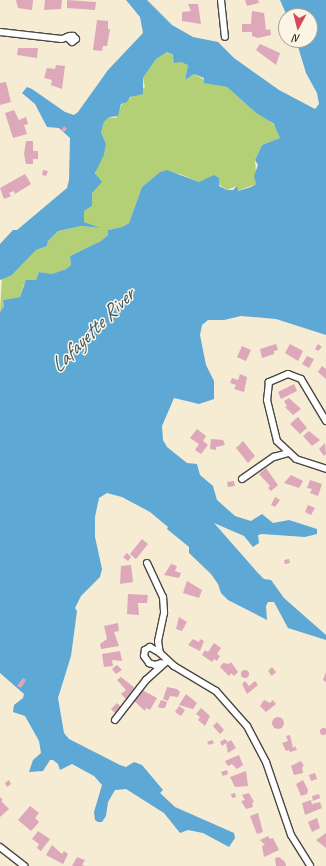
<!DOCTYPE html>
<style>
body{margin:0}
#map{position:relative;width:326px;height:866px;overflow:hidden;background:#f6ebd3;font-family:Caveat,sans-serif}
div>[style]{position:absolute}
.green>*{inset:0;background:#b4d076}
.water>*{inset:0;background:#5da8d5}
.building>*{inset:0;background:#dca8ba}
.round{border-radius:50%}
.roads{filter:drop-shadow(1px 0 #494844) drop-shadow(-1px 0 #494844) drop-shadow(0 1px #494844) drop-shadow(0 -1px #494844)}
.street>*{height:6px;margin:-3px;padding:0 3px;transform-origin:3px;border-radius:3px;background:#fff}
span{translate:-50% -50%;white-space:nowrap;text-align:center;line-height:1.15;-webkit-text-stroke:3px #fcf5e5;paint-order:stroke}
.water-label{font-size:21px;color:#3c5766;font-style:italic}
.north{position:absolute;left:278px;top:8px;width:40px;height:40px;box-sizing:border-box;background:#fcf5e5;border:1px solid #a8a49b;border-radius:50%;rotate:187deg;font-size:11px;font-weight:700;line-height:16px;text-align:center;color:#2b2b2b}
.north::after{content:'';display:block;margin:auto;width:14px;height:18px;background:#d1495b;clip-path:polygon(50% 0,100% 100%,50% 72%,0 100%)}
</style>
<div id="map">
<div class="green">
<i style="clip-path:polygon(167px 52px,188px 65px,185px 80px,194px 74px,212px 84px,227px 87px,255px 112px,260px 114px,278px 128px,280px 138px,262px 145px,255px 160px,257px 184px,237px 191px,237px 186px,227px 190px,209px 178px,199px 182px,180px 174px,160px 172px,142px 187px,129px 223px,122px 227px,108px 230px,108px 235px,101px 241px,70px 256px,71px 265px,66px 269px,52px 274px,39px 272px,36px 280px,24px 284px,20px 297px,3px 300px,4px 306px,0 312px,2px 278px,12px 275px,36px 250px,47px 246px,48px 241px,58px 231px,81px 226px,98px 228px,84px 222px,84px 211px,92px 206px,92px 193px,98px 184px,95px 168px,104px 155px,106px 144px,101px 132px,104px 122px,109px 117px,116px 118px,122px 104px,145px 87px,143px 78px,156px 59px)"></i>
</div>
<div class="water">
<i style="clip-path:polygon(126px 0,147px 0,172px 25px,193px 37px,218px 42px,234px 58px,279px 90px,315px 109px,319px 104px,317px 93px,306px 73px,296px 40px,310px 40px,310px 16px,287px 16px,280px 0,326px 0,326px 335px,276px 319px,241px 316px,224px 320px,208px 320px,202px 325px,200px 335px,206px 365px,214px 381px,214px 399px,199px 404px,174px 398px,162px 426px,163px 440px,167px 447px,187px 463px,197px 464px,200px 475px,213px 486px,217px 500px,235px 516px,251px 521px,262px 514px,273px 523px,289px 520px,317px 529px,317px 534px,305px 537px,262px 534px,258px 535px,259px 543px,253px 547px,244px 536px,214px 523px,257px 572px,264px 579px,271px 580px,284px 598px,326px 635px,326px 640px,288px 628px,274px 602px,268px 602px,266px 606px,267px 620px,228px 600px,221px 593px,218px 584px,211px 574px,189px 553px,189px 547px,167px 529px,168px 527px,150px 512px,122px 497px,107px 493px,99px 498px,95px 517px,95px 537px,102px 569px,100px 577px,81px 596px,75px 608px,77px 611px,71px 656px,58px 698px,64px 733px,69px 739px,120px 765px,126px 767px,134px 762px,142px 765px,163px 790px,160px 793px,175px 807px,234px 833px,235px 838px,229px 847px,203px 833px,188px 830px,180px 833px,164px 813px,126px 789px,115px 790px,108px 802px,106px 816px,102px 822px,98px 822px,95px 820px,94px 812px,102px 785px,94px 776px,72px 764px,60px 770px,58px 764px,53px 760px,50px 760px,43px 771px,29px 772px,33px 760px,41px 753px,39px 741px,25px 716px,13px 712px,14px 705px,23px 698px,24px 694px,0 673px,0 312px,4px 306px,3px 300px,20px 297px,26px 280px,36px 280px,39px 272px,52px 274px,66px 269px,71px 265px,70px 256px,101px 241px,108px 235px,108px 230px,122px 227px,129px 223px,142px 187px,160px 172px,167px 170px,199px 182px,214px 175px,219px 178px,219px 186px,227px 190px,233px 190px,237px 186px,238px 191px,251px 187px,256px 184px,254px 176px,258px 165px,255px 160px,262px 145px,280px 138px,274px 124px,255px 112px,227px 87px,204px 83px,204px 78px,194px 74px,185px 80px,188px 65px,181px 62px,174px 63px,173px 55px,167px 52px,156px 59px,143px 78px,143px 94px,130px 97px,127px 102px,121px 104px,118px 116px,109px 117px,104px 122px,101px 132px,106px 144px,104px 155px,95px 173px,102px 182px,92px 193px,92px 206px,84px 211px,84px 222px,100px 228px,81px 226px,58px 231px,48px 241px,47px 246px,36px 250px,12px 275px,0 280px,0 244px,13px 230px,17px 230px,67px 188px,69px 180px,70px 138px,59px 128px,47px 127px,35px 104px,22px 93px,27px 87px,32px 89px,65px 112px,74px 115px,78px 112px,108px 70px,143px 33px,140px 17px)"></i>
</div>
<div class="building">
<i style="clip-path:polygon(16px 0,33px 0,32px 10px,18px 8px)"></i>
<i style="clip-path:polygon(45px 0,62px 0,61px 9px,44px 10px)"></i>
<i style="clip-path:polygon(67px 0,96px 2px,95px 10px,67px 8px)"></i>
<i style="clip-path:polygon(245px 0,258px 0,259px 3px,247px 6px)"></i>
<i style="clip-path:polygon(188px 4px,198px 4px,201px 24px,182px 21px,182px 12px,191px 11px)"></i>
<i style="clip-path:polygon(252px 11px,264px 13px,266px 30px,270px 29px,271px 35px,258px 38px,252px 36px,252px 32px,242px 32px,242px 24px,251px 24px)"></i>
<i style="clip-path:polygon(97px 20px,108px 21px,108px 29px,110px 29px,107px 46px,103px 46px,102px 51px,93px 50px)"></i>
<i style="clip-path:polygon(260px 44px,280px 53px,276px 65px,256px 50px)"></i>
<i style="clip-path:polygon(18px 48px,38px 48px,37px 58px,17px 55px)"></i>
<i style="clip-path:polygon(56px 65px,65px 66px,62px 89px,51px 85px,52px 80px,44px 78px,47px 68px,55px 69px)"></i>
<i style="clip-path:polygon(6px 82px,11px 102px,0 105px,0 83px)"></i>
<i style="clip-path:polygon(14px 110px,19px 120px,26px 117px,28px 124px,24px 125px,27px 134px,13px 138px,5px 113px)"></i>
<i style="clip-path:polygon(64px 126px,67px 129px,64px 132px,61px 130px)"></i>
<i style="clip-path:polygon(26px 141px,33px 141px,33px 151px,38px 151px,38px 159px,33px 159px,33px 164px,26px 164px,24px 154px)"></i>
<i style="clip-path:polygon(43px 170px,48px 171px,46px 176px,42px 175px)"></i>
<i style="clip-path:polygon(25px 174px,31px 184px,15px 194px,14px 191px,9px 193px,11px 196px,4px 199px,0 188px)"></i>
<i style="clip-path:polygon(276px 344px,278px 350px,274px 351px,274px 354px,262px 358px,260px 349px)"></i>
<i style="clip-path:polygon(290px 344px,303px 351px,298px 361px,285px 353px)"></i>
<i style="clip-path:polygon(318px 344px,322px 347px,318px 351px,315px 349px)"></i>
<i style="clip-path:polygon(242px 346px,251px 350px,246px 361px,237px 357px)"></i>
<i style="clip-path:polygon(307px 356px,314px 359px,309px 368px,302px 364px)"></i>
<i style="clip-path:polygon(322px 366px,326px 369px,326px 379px,318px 372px)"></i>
<i style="clip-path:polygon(240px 374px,247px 377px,244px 392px,234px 389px,236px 385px,230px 383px,232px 378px,238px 380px)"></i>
<i style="clip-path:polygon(294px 384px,297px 391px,281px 399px,278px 392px)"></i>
<i style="clip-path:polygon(289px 398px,301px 409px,293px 415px,285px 407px,287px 406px,284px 401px)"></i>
<i style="clip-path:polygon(298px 417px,307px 428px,300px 434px,290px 424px)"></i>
<i style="clip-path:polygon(197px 429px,206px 436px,203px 441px,208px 445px,201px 454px,195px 450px,199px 444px,190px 438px)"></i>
<i style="clip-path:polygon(309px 431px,320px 440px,312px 446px,303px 436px)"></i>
<i style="clip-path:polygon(211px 439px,223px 440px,225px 445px,216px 447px,216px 450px,210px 449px)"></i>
<i style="clip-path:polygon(243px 441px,255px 456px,248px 463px,236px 448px)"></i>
<i style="clip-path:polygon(325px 443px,326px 454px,324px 456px,319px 449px)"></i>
<i style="clip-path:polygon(266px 468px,278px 485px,271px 491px,268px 488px,270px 486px,259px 474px)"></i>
<i style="clip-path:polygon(291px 475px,303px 481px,299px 488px,284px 483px)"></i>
<i style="clip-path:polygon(310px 480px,322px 484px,318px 496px,310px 493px,312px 489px,307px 488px)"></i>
<i style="clip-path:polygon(234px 481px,235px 486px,228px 487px,227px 482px)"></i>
<i style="clip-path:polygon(275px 497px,280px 500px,275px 507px,271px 505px)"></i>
<i style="clip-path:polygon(308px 505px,315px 508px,311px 515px,305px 512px)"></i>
<i style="clip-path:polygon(142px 539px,148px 544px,136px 559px,130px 554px)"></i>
<i style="clip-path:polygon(127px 553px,131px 557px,128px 561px,123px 557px)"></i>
<i style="clip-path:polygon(289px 559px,290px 563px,285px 564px,284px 560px)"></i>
<i style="clip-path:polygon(171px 564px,177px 566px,175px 571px,181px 573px,179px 578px,164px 575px)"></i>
<i style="clip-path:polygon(131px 565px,133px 582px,120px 584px,121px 566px)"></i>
<i style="clip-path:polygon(187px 581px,202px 590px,199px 598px,183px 593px)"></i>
<i style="clip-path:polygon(128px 594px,148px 595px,147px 603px,138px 603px,139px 615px,127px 614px)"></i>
<i style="clip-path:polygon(179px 617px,187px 622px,182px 631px,176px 629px)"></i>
<i style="clip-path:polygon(118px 623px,119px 631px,114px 632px,119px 646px,101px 649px,100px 644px,107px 639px,104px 626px)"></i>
<i style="clip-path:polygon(193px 639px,199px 642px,200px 639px,204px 641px,200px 651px,188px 645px)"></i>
<i style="clip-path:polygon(214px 643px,221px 648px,217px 654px,220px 656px,217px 661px,214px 659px,212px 662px,202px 655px,205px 650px,208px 652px)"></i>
<i style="clip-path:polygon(120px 651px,122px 661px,112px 660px,113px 666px,104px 667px,102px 654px)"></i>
<i style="clip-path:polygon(231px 662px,238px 672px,234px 676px,231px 673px,229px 676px,220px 667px,223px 663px,229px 664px)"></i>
<i style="clip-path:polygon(117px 665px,122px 670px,116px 674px,112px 669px)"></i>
<i style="clip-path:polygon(272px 667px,276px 672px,272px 676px,268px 671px)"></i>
<i class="round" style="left:241px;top:670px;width:8px;height:8px"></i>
<i style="clip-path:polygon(326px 672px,326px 682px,323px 680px)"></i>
<i style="clip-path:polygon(121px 677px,136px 689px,126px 699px,121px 694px,126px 690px,117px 680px)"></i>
<i style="clip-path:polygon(23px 678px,26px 680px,21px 688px,17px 686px)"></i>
<i style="clip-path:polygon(245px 681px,249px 686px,255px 681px,258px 685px,247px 694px,242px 684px)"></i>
<i style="clip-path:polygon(167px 687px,177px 689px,180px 692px,178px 697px,170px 696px,168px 701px,163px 699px)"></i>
<i style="clip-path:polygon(142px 690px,157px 698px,150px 710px,146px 708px,145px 711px,134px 701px)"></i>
<i style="clip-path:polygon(186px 694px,197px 703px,193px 709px,179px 705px)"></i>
<i style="clip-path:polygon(161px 700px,167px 702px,165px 708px,161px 708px,158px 707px)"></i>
<i style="clip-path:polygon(264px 700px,270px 703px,273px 700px,276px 704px,266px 712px,260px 706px)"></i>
<i style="clip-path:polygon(117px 703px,121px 707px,115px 713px,111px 709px)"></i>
<i style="clip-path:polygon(179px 706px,185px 710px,181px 716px,175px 712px)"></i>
<i style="clip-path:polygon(201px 708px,210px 716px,205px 726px,198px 720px,200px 717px,196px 714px)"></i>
<i class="round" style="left:272px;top:717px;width:12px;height:12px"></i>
<i style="clip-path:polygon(217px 722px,224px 730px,220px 734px,213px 726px)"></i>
<i class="round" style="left:319.5px;top:727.5px;width:7px;height:7px"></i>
<i style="clip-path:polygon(290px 735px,293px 748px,295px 746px,297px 750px,290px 752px,289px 750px,286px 751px,282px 743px,288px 741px,286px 736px)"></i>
<i style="clip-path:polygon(225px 739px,228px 742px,231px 740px,236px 748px,228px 753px,226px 743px,222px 746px,220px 742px)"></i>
<i style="clip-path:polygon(212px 740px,214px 743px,209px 745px,207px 742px)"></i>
<i style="clip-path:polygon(239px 755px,243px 765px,237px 769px,232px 764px,228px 766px,225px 761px)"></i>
<i style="clip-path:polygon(301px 761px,304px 766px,302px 767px,303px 773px,294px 775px,291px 766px)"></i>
<i style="clip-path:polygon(227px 770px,228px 774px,223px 776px,221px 772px)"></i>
<i style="clip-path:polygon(246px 771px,248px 786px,235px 787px,230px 777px)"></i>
<i style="clip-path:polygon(315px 773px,317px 779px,311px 781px,309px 775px)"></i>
<i style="clip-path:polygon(9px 780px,11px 784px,7px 787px,5px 783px)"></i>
<i style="clip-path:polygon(303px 780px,308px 790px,307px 794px,301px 796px,296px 784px)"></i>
<i style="clip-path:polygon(235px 793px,236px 797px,232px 798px,231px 794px)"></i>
<i style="clip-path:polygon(249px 793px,254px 802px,252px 803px,253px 807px,246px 809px,241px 801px,245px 800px,242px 795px)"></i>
<i style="clip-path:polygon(319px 794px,320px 798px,313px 801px,312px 796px)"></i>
<i style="clip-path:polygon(0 797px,3px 800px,1px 801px,9px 809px,0 817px)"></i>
<i style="clip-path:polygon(311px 800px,312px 804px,320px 802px,322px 808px,305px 815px,302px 803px)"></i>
<i style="clip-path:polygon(30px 806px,39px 813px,35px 818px,39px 822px,31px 831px,18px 820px)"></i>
<i style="clip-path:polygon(258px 813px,263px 832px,257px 834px,250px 816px)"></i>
<i style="clip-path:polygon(317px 818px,320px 828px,312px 832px,308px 822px)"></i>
<i style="clip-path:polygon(38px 831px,50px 839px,41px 851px,37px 848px,39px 844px,32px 839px)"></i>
<i style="clip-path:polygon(326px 833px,326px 848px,316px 840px)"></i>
<i style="clip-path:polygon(268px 836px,270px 839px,273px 838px,279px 850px,264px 857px,262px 846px,265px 845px,260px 840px)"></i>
<i style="clip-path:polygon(52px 845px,62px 854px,64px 851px,68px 854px,63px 864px,46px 855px)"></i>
<i style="clip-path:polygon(77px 857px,85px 860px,82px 865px,85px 866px,72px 866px)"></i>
<i style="clip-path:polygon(279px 857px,285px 862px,286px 866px,276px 866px,275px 858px)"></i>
</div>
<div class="roads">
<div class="street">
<i style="left:221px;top:0;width:37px;rotate:84deg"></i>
<i style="left:0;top:32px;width:62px;rotate:6.4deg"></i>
<i style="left:62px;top:39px;width:9px;rotate:-21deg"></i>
<i style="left:70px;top:36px;width:3px"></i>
<i style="left:73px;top:36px;width:4px;rotate:45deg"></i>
<i style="left:76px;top:39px;width:5px;rotate:143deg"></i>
<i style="left:72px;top:42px;width:7px;rotate:-135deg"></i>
<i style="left:326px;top:421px;width:49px;rotate:-120.8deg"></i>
<i style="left:301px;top:379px;width:14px;rotate:-159deg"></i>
<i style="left:288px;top:374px;width:21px;rotate:157deg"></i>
<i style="left:269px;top:382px;width:18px;rotate:96deg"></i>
<i style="left:267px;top:400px;width:42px;rotate:76.3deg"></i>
<i style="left:277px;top:441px;width:26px;rotate:43deg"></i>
<i style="left:296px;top:459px;width:32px;rotate:18deg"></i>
<i style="left:242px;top:479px;width:39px;rotate:-35deg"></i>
<i style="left:274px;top:457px;width:15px;rotate:-16deg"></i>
<i style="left:147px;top:563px;width:38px;rotate:65deg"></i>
<i style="left:163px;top:597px;width:16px;rotate:86deg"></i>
<i style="left:164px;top:613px;width:29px;rotate:102deg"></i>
<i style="left:158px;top:641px;width:12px;rotate:81deg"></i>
<i style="left:160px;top:653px;width:19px;rotate:43deg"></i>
<i style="left:174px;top:666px;width:49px;rotate:30.8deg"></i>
<i style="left:216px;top:691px;width:47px;rotate:48.5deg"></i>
<i style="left:247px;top:726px;width:41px;rotate:62.2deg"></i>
<i style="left:266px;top:762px;width:77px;rotate:71.1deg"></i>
<i style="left:291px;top:835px;width:36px;rotate:58deg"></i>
<i style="left:160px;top:653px;width:12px;rotate:-149deg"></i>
<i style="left:150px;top:647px;width:6px;rotate:149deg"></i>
<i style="left:145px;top:650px;width:6px;rotate:99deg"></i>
<i style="left:144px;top:656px;width:9px;rotate:54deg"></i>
<i style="left:149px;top:663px;width:6px;rotate:18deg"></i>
<i style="left:155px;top:665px;width:6px;rotate:-18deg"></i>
<i style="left:115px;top:720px;width:51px;rotate:-52.2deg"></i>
<i style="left:146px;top:680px;width:28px;rotate:-42deg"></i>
<i style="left:0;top:847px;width:31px;rotate:38deg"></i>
</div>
</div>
<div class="water-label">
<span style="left:92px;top:330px;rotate:-45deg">Lafayette River</span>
</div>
<div class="north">N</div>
</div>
